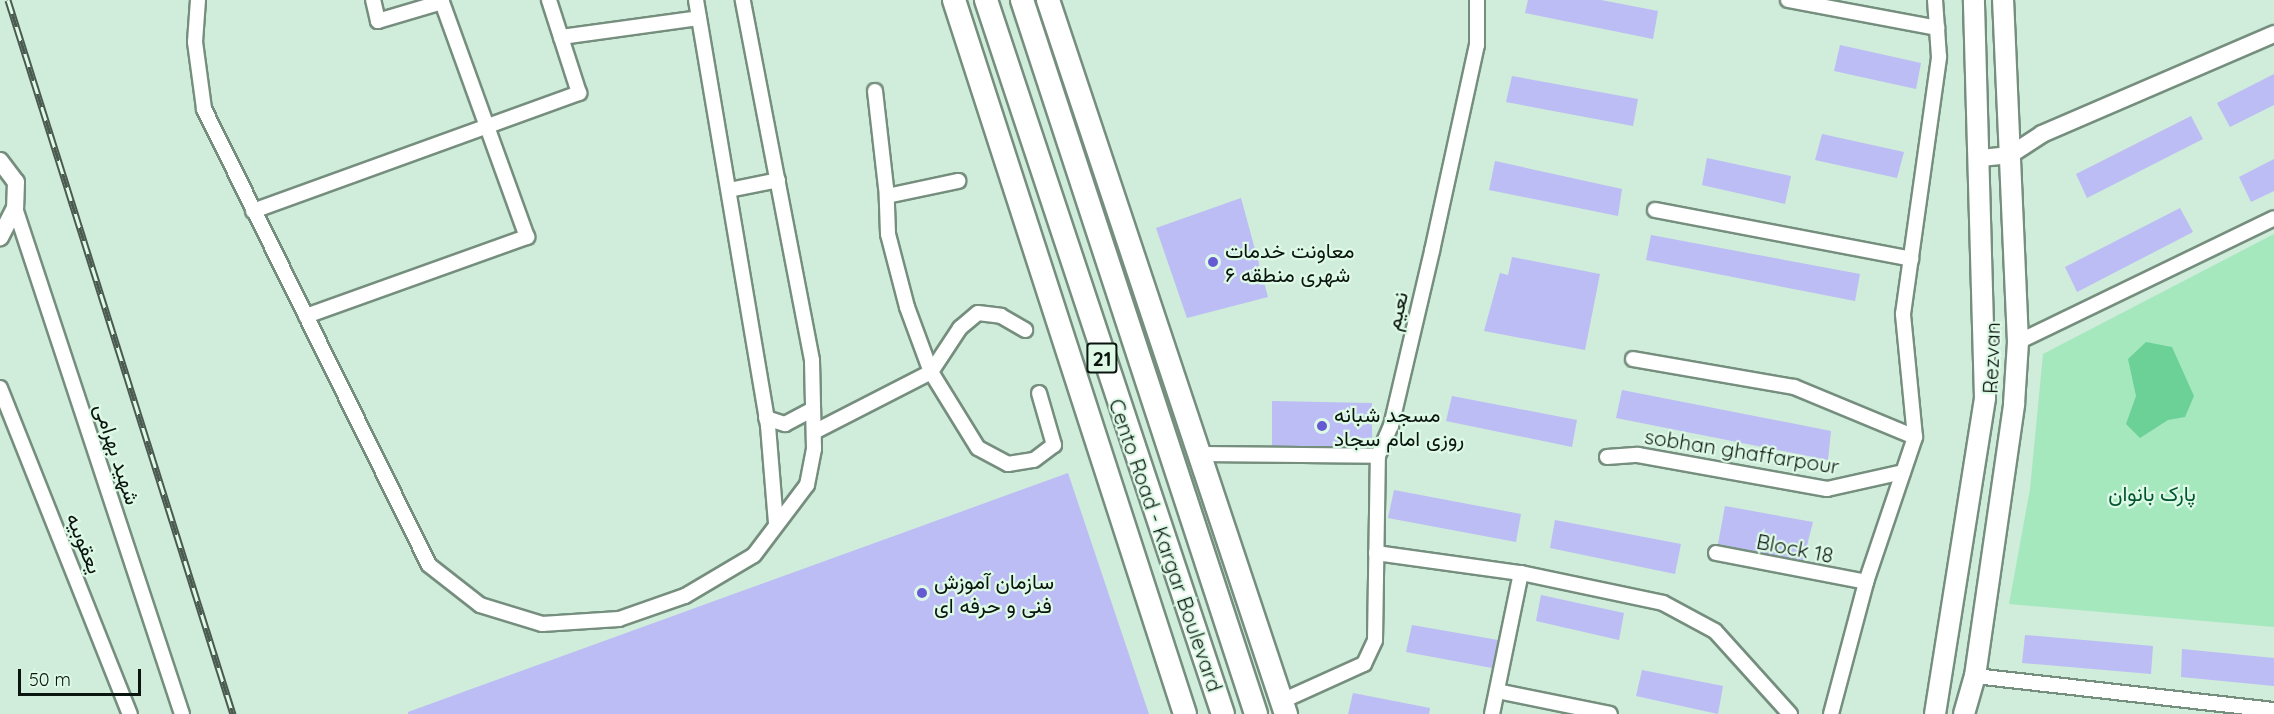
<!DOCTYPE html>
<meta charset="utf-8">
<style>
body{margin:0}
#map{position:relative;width:2274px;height:714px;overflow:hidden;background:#d0ecda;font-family:Quicksand,Vazirmatn,sans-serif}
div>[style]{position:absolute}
.green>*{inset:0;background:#a5e8be}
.water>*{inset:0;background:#6bd196}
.building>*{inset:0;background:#bbbdf4}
.roads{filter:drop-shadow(2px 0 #758e7e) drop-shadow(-2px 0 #758e7e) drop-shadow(0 2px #758e7e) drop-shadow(0 -2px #758e7e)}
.minor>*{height:14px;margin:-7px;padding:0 7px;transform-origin:7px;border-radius:7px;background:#fff}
.tertiary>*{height:16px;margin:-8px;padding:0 8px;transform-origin:8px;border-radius:8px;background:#fff}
.secondary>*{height:20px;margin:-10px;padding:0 10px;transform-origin:10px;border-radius:10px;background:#fff}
.trunk>*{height:22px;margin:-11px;padding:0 11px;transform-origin:11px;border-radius:11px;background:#fff}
.rail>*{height:7px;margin-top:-3.5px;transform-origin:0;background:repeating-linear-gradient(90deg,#defae7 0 14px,#4a5a50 0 28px);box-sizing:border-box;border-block:2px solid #4a5a50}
.dots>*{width:16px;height:16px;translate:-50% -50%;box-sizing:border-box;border:3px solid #defae7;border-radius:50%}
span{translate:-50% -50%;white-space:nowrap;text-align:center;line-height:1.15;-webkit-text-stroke:4.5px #defae7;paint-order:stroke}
.shield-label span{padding:2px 4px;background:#defae7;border:2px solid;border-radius:4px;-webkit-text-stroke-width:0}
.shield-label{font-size:20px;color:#0b150f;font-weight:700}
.poi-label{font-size:21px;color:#0b150f}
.left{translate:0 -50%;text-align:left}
.street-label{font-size:21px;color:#0b150f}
.park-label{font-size:21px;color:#015631}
.scale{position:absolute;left:18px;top:669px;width:123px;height:27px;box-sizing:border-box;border:3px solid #0b150f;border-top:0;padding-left:8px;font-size:18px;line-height:21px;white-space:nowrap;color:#0b150f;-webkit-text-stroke:4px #defae7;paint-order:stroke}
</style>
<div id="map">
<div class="green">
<i style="clip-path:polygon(2274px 234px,2274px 627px,2009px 604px,2030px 489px,2043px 354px)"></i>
</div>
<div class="water">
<i style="clip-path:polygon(2146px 342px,2172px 347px,2194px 396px,2185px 417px,2168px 420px,2140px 438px,2126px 424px,2136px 396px,2128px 359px)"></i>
</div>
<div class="building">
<i style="clip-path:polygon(1528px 0,1601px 0,1658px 11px,1653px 39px,1525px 13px)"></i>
<i style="clip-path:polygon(1840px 45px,1921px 63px,1916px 89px,1834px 71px)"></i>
<i style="clip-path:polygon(2274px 74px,2274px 105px,2230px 127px,2217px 103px)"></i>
<i style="clip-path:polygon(1512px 76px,1638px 99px,1633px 126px,1506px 102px)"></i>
<i style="clip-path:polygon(2191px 116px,2203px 139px,2087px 198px,2076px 174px)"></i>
<i style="clip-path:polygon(1822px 134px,1904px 152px,1897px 178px,1815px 160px)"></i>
<i style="clip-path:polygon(1707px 158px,1791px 176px,1785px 204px,1702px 185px)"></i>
<i style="clip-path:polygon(2274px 159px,2274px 191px,2251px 202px,2239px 177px)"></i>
<i style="clip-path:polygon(1495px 161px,1622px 189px,1618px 216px,1489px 190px)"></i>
<i style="clip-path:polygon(1241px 198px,1268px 297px,1187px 318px,1156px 228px)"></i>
<i style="clip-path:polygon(2180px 208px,2193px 232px,2077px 292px,2065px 267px)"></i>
<i style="clip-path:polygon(1651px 235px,1860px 274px,1855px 301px,1646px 260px)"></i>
<i style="clip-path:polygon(1512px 257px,1600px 274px,1585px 350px,1484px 331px,1500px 273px,1508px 275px)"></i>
<i style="clip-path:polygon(1622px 390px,1831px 431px,1828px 460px,1616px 418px)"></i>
<i style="clip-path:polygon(1452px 396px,1577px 420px,1572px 447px,1446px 421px)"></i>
<i style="clip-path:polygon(1272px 401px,1372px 403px,1372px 447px,1272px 446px)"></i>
<i style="clip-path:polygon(1068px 473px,1149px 714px,408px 714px,408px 712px)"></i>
<i style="clip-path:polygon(1394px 490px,1521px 514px,1516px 542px,1388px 518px)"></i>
<i style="clip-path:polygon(1725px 506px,1813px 522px,1803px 561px,1718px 544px)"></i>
<i style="clip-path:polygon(1555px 520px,1681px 544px,1675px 574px,1550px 548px)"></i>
<i style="clip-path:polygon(1541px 595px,1624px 613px,1619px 640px,1536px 621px)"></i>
<i style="clip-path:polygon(1412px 625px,1498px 640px,1492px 668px,1406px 652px)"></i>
<i style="clip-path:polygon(2025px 635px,2153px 646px,2151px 674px,2022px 663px)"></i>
<i style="clip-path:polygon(2182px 649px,2274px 658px,2274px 686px,2181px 677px)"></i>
<i style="clip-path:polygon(1642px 670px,1723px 686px,1718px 714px,1636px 696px)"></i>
<i style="clip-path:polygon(1353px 693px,1430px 708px,1429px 714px,1348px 714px)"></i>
</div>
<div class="roads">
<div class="minor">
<i style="left:198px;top:0;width:42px;rotate:94.1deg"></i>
<i style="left:195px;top:42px;width:68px;rotate:82.3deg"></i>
<i style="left:204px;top:109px;width:508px;rotate:63.74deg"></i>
<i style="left:429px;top:565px;width:65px;rotate:38.1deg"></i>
<i style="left:480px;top:605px;width:65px;rotate:17deg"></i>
<i style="left:542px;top:624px;width:77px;rotate:-3.7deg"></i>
<i style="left:619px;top:619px;width:70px;rotate:-19.2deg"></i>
<i style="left:685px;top:596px;width:80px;rotate:-30.7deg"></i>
<i style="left:754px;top:555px;width:88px;rotate:-52.9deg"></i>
<i style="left:807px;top:485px;width:37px;rotate:-79deg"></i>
<i style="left:814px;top:449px;width:89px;rotate:-91.3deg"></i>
<i style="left:812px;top:360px;width:367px;rotate:-100.9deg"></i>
<i style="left:696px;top:0;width:432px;rotate:80.4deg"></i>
<i style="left:768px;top:426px;width:97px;rotate:85.3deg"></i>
<i style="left:1788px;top:0;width:152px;rotate:10.6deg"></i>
<i style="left:561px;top:37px;width:139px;rotate:-7.8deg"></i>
<i style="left:875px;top:91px;width:106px;rotate:83.5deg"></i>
<i style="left:729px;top:190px;width:50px;rotate:-11.5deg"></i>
<i style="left:15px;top:208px;width:533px;rotate:71.74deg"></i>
<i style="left:1655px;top:210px;width:261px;rotate:10.8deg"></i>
<i style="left:253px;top:211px;width:347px;rotate:-19.9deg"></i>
<i style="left:579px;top:93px;width:98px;rotate:-107.9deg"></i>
<i style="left:306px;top:316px;width:235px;rotate:-19.7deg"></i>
<i style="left:527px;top:237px;width:250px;rotate:-109.9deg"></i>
<i style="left:442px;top:2px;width:67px;rotate:163.5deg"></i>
<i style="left:378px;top:21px;width:22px;rotate:-103deg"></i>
<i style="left:2018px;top:342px;width:284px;rotate:-25.8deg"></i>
<i style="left:1633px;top:359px;width:163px;rotate:9.9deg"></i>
<i style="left:1794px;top:387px;width:131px;rotate:22.5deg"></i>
<i style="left:931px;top:372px;width:69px;rotate:-110.3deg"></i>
<i style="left:907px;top:307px;width:75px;rotate:-104.6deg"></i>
<i style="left:888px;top:234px;width:38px;rotate:-92deg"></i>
<i style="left:887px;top:196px;width:73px;rotate:-11.9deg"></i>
<i style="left:931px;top:372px;width:53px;rotate:-56.6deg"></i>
<i style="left:960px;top:328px;width:23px;rotate:-40deg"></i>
<i style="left:978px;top:313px;width:23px;rotate:7deg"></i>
<i style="left:1001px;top:316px;width:28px;rotate:30deg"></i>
<i style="left:0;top:388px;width:351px;rotate:68.3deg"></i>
<i style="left:766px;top:418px;width:20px;rotate:18deg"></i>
<i style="left:785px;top:424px;width:32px;rotate:-28deg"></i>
<i style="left:814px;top:432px;width:131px;rotate:-27.1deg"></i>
<i style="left:931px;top:372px;width:89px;rotate:58.3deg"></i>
<i style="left:978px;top:448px;width:34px;rotate:28deg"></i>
<i style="left:1008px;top:464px;width:26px;rotate:-9deg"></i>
<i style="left:1034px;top:460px;width:25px;rotate:-37deg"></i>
<i style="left:1054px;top:445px;width:54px;rotate:-106.1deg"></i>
<i style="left:1201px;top:454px;width:177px;rotate:0.6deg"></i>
<i style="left:1378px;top:456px;width:33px;rotate:-67deg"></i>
<i style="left:1391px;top:426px;width:180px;rotate:-76.8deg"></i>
<i style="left:1432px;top:251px;width:211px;rotate:-77.7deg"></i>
<i style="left:1477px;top:45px;width:45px;rotate:-90deg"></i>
<i style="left:1607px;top:457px;width:31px;rotate:-4deg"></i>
<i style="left:1638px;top:455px;width:192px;rotate:10.2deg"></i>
<i style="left:1827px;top:489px;width:78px;rotate:-12.6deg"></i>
<i style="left:1376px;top:553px;width:146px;rotate:7.9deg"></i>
<i style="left:1521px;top:573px;width:145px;rotate:11.9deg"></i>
<i style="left:1663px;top:603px;width:59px;rotate:28.3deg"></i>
<i style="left:1715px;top:631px;width:112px;rotate:47.9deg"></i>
<i style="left:1716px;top:553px;width:153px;rotate:10.9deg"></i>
<i style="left:1975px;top:676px;width:301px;rotate:6.5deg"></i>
<i style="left:1497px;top:691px;width:115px;rotate:11.5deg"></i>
<i style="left:1282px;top:701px;width:90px;rotate:-24.3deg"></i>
<i style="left:1364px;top:664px;width:26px;rotate:-65deg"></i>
<i style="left:1375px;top:640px;width:184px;rotate:-89.1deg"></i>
<i style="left:1492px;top:714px;width:144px;rotate:-78.4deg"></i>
<i style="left:1831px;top:714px;width:137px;rotate:-75.1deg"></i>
<i style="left:1866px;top:582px;width:153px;rotate:-71.3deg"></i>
<i style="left:1915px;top:437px;width:124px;rotate:-95.6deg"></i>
<i style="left:1903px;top:314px;width:260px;rotate:-82deg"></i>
<i style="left:1939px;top:57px;width:57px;rotate:-94deg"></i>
</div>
<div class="tertiary">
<i style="left:1981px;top:158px;width:29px;rotate:-6deg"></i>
<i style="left:2010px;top:155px;width:38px;rotate:-33deg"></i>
<i style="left:2042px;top:134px;width:253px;rotate:-23.3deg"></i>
<i style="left:0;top:161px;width:26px;rotate:53deg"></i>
<i style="left:16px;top:182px;width:26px;rotate:92deg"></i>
<i style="left:15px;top:208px;width:33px;rotate:117deg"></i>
</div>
<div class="secondary">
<i style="left:1935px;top:714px;width:320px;rotate:-81deg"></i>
<i style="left:1985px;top:398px;width:398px;rotate:-91.6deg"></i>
<i style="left:1964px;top:714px;width:40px;rotate:-74deg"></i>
<i style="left:1975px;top:676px;width:275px;rotate:-81.8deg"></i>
<i style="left:2014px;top:404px;width:62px;rotate:-86.3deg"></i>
<i style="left:2018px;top:342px;width:342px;rotate:-92.5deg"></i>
</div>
<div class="trunk">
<i style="left:954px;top:0;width:750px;rotate:72.07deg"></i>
<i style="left:986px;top:0;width:752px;rotate:71.64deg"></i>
<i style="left:1022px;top:0;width:751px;rotate:71.85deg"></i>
<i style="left:1048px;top:0;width:753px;rotate:71.57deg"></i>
</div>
</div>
<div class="rail">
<i style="left:8px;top:0;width:749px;rotate:72.51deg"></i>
</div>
<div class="dots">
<i style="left:1213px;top:262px;background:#665ad3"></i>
<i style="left:1322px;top:426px;background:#665ad3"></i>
<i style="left:922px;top:593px;background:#665ad3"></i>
</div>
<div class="shield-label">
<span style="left:1102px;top:358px">21</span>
</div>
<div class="poi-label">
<span class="left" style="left:1225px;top:262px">معاونت خدمات<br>شهری منطقه ۶</span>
<span class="left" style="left:1334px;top:426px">مسجد شبانه<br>روزی امام سجاد</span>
<span class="left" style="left:934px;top:593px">سازمان آموزش<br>فنی و حرفه ای</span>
</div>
<div class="street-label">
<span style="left:1396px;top:311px;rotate:-77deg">نعیم</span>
<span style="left:1991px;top:358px;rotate:-88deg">Rezvan</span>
<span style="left:1742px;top:451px;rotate:9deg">sobhan ghaffarpour</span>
<span style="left:118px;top:454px;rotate:72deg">شهید بهرامی</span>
<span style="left:85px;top:543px;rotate:68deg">یعقوبیه</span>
<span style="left:1166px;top:545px;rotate:71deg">Cento Road - Kargar Boulevard</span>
<span style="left:1795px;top:548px;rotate:11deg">Block 18</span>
</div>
<div class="park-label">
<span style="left:2152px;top:493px">پارک بانوان</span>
</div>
<div class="scale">50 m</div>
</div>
